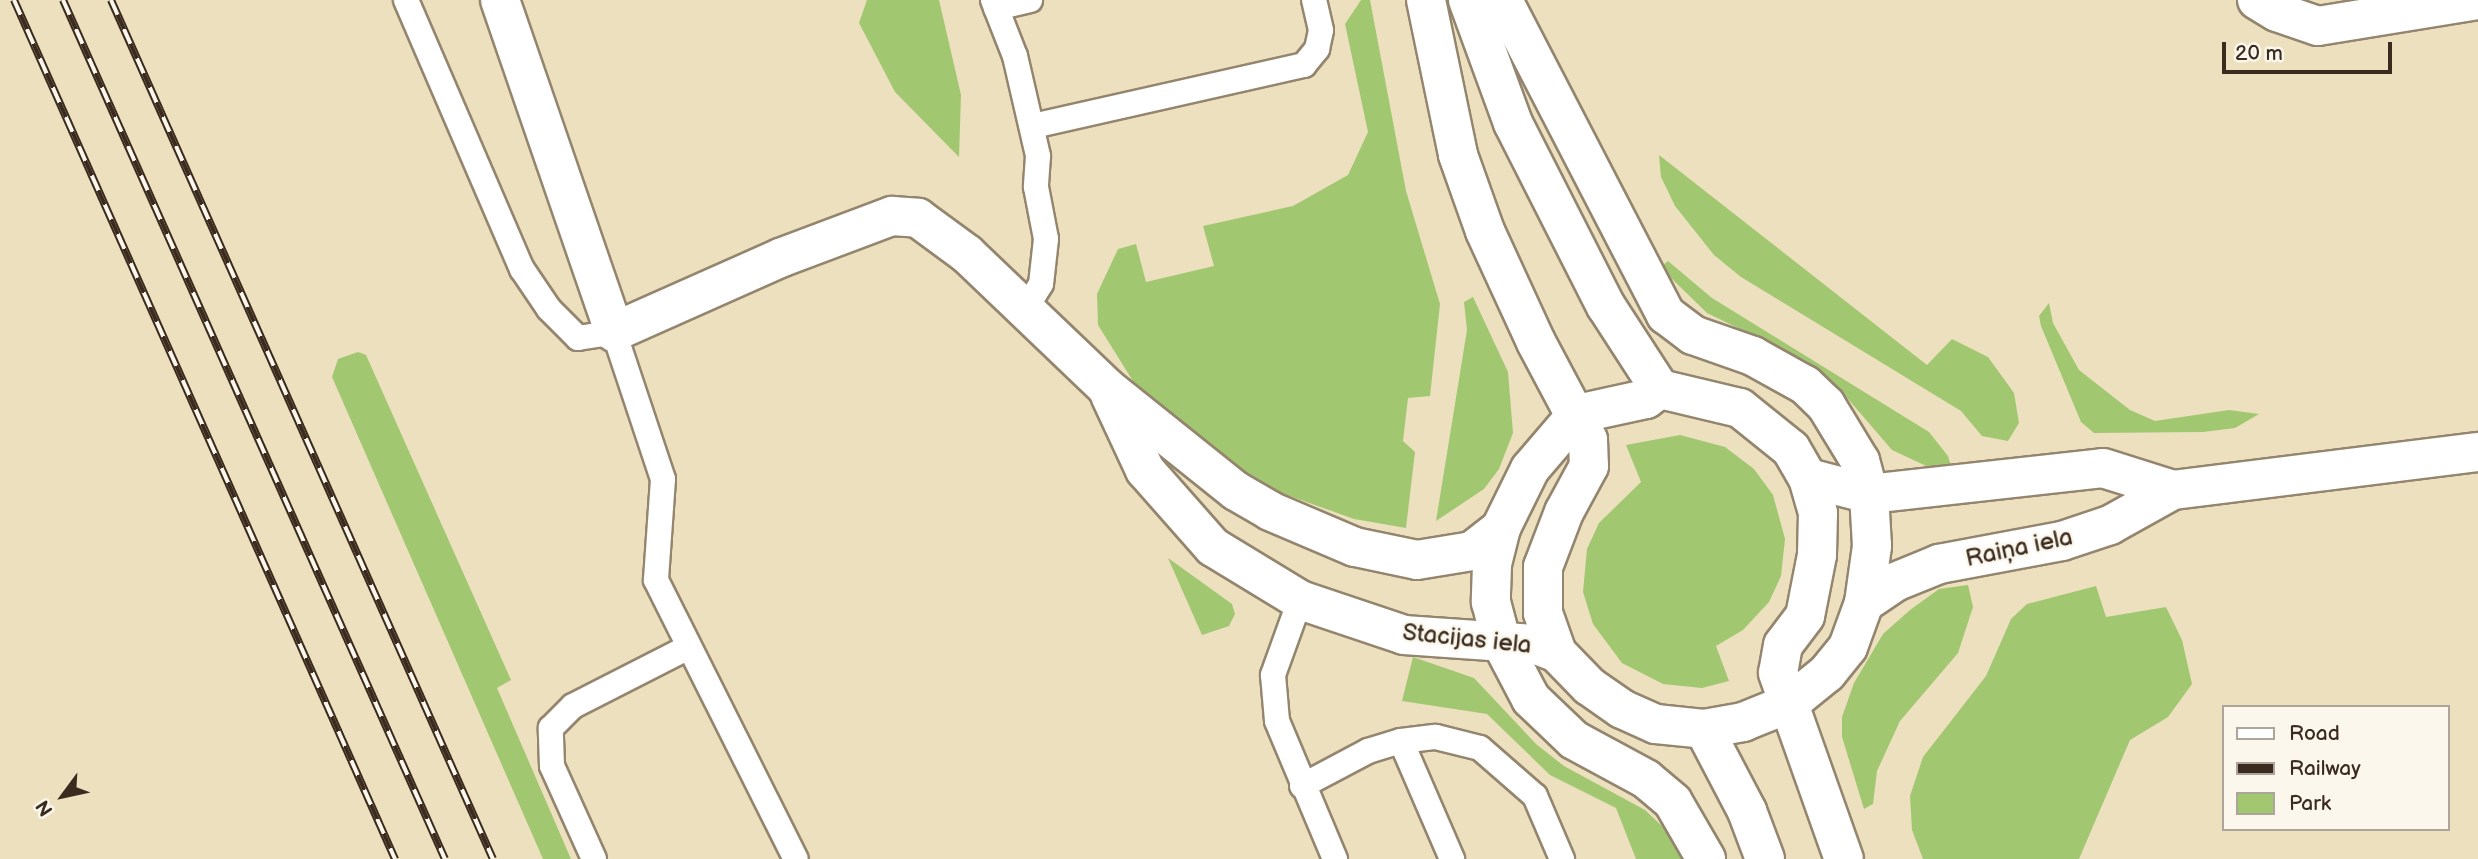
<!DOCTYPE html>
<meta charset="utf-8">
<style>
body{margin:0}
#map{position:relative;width:2478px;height:859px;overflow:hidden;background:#ece0bf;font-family:"Balsamiq Sans",sans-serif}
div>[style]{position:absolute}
.green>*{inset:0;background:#a2c771}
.roads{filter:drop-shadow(2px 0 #94856e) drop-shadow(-2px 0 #94856e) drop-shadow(0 2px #94856e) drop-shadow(0 -2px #94856e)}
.lane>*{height:24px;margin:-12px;padding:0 12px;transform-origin:12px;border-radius:12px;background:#fff}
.street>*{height:38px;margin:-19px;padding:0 19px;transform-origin:19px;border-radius:19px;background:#fff}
.secondary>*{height:38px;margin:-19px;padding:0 19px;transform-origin:19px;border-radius:19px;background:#fff}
.rail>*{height:8px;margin-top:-4px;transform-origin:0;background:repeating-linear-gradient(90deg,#fbf7ec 0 16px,#3b2a1e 0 32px);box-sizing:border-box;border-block:2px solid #3b2a1e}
span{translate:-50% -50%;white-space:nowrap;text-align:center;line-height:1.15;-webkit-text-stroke:5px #fbf7ec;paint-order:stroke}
.street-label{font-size:24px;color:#3b2a1e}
.legend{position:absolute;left:2222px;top:705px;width:228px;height:126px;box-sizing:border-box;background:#fbf7ec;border:2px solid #aea59a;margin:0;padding:9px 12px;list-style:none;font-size:21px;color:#3b2a1e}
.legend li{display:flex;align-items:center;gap:14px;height:35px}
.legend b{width:35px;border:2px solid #aea59a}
.north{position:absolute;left:28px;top:761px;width:70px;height:70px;-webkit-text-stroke:5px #fbf7ec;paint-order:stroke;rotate:237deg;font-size:19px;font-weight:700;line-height:28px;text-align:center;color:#3b2a1e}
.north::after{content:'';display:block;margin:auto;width:24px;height:32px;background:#3b2a1e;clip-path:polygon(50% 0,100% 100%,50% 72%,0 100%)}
.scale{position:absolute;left:2222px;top:42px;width:170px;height:32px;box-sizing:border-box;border:4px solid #3b2a1e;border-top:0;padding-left:9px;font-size:21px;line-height:24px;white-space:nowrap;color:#3b2a1e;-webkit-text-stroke:5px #fbf7ec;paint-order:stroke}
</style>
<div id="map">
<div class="green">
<i style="clip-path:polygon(867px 0,939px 0,961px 95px,959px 157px,895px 92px,859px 23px)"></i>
<i style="clip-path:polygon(1361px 0,1370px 0,1406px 191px,1440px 304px,1430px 396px,1408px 398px,1403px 441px,1415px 452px,1406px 528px,1354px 519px,1273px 490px,1223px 458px,1146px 402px,1098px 325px,1097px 294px,1118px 249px,1136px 244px,1146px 282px,1214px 266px,1203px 226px,1293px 206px,1348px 175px,1368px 132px,1345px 24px)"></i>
<i style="clip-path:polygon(1659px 155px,1927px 365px,1952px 339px,1988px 357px,2014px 393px,2019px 423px,2008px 441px,1982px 436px,1961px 411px,1741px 277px,1714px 255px,1675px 206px,1661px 177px)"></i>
<i style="clip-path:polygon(1668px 261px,1712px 298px,1929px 432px,1948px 456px,1952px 469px,1937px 471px,1892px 450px,1842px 392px,1808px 362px,1707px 313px,1671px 278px,1663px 265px)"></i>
<i style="clip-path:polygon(1473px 297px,1508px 372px,1513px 433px,1499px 469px,1484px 489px,1436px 521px,1467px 330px,1464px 302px)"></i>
<i style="clip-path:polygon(2049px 303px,2053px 323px,2079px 370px,2130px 410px,2155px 421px,2229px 410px,2259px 414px,2235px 428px,2203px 432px,2094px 433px,2081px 422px,2041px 326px,2039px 316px)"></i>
<i style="clip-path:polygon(358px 352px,366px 355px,511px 680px,497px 688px,571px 859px,543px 859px,332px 377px,338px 359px)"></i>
<i style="clip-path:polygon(1680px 435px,1725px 447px,1754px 469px,1773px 495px,1785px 539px,1781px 576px,1769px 602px,1743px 630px,1716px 646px,1729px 681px,1702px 688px,1663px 684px,1622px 663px,1593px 624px,1583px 592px,1587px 549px,1599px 523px,1641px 482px,1626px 445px)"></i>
<i style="clip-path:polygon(1168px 558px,1232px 604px,1235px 614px,1229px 626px,1202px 635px)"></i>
<i style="clip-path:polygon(1968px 585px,1973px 607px,1958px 653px,1900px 721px,1877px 771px,1873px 804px,1864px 809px,1842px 737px,1842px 717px,1854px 683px,1883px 634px,1910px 610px,1939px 589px)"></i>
<i style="clip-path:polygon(2096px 586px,2106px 617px,2166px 607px,2182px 640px,2192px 684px,2168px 717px,2130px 740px,2079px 859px,1923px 859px,1912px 830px,1910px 796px,1923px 757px,1986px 676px,2011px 619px,2027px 604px)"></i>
<i style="clip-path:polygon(1413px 657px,1474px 678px,1536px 744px,1564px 766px,1645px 810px,1664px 828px,1685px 859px,1636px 859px,1616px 808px,1550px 775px,1487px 714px,1402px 701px)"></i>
</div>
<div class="roads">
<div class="lane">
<i style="left:406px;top:0;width:293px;rotate:66.7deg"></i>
<i style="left:522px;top:269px;width:48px;rotate:56deg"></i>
<i style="left:549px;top:309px;width:41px;rotate:45deg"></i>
<i style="left:578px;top:338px;width:36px;rotate:-9deg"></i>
<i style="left:614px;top:332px;width:155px;rotate:71.6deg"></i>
<i style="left:663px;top:479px;width:101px;rotate:94deg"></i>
<i style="left:656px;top:580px;width:312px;rotate:63.4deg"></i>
<i style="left:993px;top:0;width:60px;rotate:68.6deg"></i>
<i style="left:1015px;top:56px;width:103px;rotate:77deg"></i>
<i style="left:1038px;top:156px;width:31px;rotate:94deg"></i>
<i style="left:1036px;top:187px;width:53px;rotate:79.1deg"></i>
<i style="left:1046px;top:239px;width:45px;rotate:96.3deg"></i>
<i style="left:1041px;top:284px;width:31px;rotate:122deg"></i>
<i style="left:996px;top:8px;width:35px;rotate:-13deg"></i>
<i style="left:1033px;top:126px;width:278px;rotate:-12.7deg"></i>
<i style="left:1304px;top:65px;width:21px;rotate:-51deg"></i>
<i style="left:1317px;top:49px;width:19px;rotate:-78deg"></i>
<i style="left:1321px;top:30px;width:31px;rotate:-103deg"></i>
<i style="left:1300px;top:600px;width:80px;rotate:109.8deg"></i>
<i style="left:1273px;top:675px;width:46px;rotate:85deg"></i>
<i style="left:1277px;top:721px;width:150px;rotate:67.2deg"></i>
<i style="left:1401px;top:741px;width:129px;rotate:66.6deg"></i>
<i style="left:1302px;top:786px;width:75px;rotate:-27.9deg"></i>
<i style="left:1368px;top:751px;width:34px;rotate:-17deg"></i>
<i style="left:1401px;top:741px;width:35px;rotate:-7deg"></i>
<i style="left:1436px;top:737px;width:45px;rotate:14deg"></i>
<i style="left:1480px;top:748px;width:73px;rotate:41.1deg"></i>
<i style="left:1535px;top:796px;width:69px;rotate:66.8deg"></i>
<i style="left:594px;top:859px;width:102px;rotate:-114.3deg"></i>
<i style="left:552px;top:766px;width:38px;rotate:-92deg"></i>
<i style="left:551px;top:728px;width:31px;rotate:-45deg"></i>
<i style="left:573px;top:706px;width:130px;rotate:-27deg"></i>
</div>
<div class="street">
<i style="left:500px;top:0;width:351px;rotate:71deg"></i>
<i style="left:614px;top:332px;width:182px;rotate:-24deg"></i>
<i style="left:780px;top:258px;width:120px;rotate:-20.6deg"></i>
<i style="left:892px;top:216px;width:26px;rotate:4deg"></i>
<i style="left:918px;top:218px;width:61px;rotate:36.3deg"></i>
<i style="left:967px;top:254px;width:192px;rotate:43.7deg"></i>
<i style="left:1106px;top:387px;width:166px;rotate:38.7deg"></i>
<i style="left:1236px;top:491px;width:39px;rotate:30deg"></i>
<i style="left:1270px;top:511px;width:92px;rotate:23deg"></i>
<i style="left:1355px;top:547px;width:63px;rotate:11.8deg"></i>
<i style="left:1417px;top:560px;width:56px;rotate:-9.3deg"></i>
<i style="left:1472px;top:551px;width:37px;rotate:-38deg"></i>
<i style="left:2257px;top:0;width:23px;rotate:31deg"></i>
<i style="left:2277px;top:12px;width:43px;rotate:18.9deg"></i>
<i style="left:2318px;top:26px;width:162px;rotate:-9.2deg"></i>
<i style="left:1110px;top:395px;width:83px;rotate:65deg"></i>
<i style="left:1145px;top:470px;width:103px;rotate:48.6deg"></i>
<i style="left:1213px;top:547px;width:102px;rotate:31.3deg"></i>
<i style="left:1300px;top:600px;width:110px;rotate:18.6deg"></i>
<i style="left:1404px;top:635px;width:130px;rotate:4deg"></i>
<i style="left:1534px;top:644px;width:25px;rotate:21deg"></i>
<i style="left:1808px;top:478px;width:63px;rotate:14.7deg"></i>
<i style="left:1869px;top:494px;width:235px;rotate:-6.3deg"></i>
<i style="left:2103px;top:468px;width:73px;rotate:17.4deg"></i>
<i style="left:1864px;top:603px;width:37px;rotate:-34deg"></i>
<i style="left:1895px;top:582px;width:48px;rotate:-22.2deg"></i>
<i style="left:1939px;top:564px;width:125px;rotate:-10.6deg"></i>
<i style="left:2062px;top:541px;width:51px;rotate:-18.4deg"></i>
<i style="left:2110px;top:525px;width:72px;rotate:-29.1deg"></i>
<i style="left:2173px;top:490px;width:307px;rotate:-7.1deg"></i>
</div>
<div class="secondary">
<i style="left:1426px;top:0;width:158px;rotate:78.3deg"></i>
<i style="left:1458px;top:155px;width:81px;rotate:70.4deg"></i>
<i style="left:1485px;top:231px;width:122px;rotate:65.3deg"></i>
<i style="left:1536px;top:342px;width:111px;rotate:62deg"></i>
<i style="left:1588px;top:440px;width:26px;rotate:88deg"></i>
<i style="left:1589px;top:466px;width:52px;rotate:118.5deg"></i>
<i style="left:1564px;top:512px;width:59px;rotate:110.9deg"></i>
<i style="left:1543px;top:567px;width:46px;rotate:90deg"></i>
<i style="left:1543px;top:613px;width:42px;rotate:70.7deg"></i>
<i style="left:1557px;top:653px;width:46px;rotate:45.9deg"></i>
<i style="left:1589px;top:686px;width:40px;rotate:34.9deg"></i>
<i style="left:1622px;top:709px;width:37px;rotate:24deg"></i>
<i style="left:1656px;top:724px;width:48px;rotate:5.9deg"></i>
<i style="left:1704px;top:729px;width:40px;rotate:-10deg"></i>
<i style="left:1743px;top:722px;width:51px;rotate:-22deg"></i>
<i style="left:1790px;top:703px;width:48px;rotate:-39deg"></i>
<i style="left:1827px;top:673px;width:33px;rotate:-51deg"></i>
<i style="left:1848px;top:647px;width:47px;rotate:-70deg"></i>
<i style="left:1864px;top:603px;width:58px;rotate:-82deg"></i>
<i style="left:1872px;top:546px;width:52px;rotate:-93.3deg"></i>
<i style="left:1869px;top:494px;width:34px;rotate:-105deg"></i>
<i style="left:1860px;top:461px;width:66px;rotate:-121.3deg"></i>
<i style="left:1826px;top:405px;width:29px;rotate:-136deg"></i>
<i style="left:1805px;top:385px;width:60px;rotate:-150.9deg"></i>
<i style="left:1753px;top:356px;width:64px;rotate:-160.7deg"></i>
<i style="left:1693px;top:335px;width:34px;rotate:-143deg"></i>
<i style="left:1666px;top:315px;width:355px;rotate:-117.4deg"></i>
<i style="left:1468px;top:0;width:131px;rotate:69.9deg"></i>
<i style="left:1513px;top:123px;width:205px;rotate:63.1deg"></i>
<i style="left:1606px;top:306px;width:99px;rotate:57deg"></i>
<i style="left:1577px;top:414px;width:71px;rotate:-12.3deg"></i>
<i style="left:1646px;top:399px;width:17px;rotate:-36deg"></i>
<i style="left:1660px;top:389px;width:82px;rotate:13.4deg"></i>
<i style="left:1740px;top:408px;width:65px;rotate:38.8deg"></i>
<i style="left:1791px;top:449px;width:34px;rotate:60deg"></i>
<i style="left:1808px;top:478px;width:36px;rotate:74deg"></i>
<i style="left:1818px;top:513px;width:42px;rotate:91.4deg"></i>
<i style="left:1817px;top:555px;width:62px;rotate:101.1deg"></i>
<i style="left:1805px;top:616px;width:36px;rotate:127deg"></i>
<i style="left:1783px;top:645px;width:28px;rotate:100deg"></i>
<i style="left:1778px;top:673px;width:197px;rotate:70.5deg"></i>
<i style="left:1577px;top:414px;width:72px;rotate:130.5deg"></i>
<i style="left:1530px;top:469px;width:66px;rotate:116.2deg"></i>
<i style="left:1501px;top:528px;width:38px;rotate:104deg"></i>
<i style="left:1492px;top:565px;width:37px;rotate:92deg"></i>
<i style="left:1491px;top:602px;width:43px;rotate:75.3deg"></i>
<i style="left:1502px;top:644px;width:62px;rotate:62.2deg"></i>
<i style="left:1531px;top:699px;width:59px;rotate:43.6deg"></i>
<i style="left:1574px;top:740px;width:82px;rotate:28.4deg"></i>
<i style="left:1646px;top:779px;width:35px;rotate:40deg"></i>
<i style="left:1673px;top:802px;width:66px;rotate:59.9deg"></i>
<i style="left:1704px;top:729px;width:93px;rotate:62.3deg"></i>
<i style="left:1747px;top:811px;width:51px;rotate:69.4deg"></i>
</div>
</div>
<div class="rail">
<i style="left:14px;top:0;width:940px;rotate:66.08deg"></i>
<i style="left:63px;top:0;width:940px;rotate:66.03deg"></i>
<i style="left:111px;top:0;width:940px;rotate:66.03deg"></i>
</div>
<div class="street-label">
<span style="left:2019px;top:548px;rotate:-12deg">Raiņa iela</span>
<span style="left:1467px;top:639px;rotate:6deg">Stacijas iela</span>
</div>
<ul class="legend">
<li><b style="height:9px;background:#fff"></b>Road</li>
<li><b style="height:9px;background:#3b2a1e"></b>Railway</li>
<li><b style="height:19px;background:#a2c771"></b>Park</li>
</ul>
<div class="north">N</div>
<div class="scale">20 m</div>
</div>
